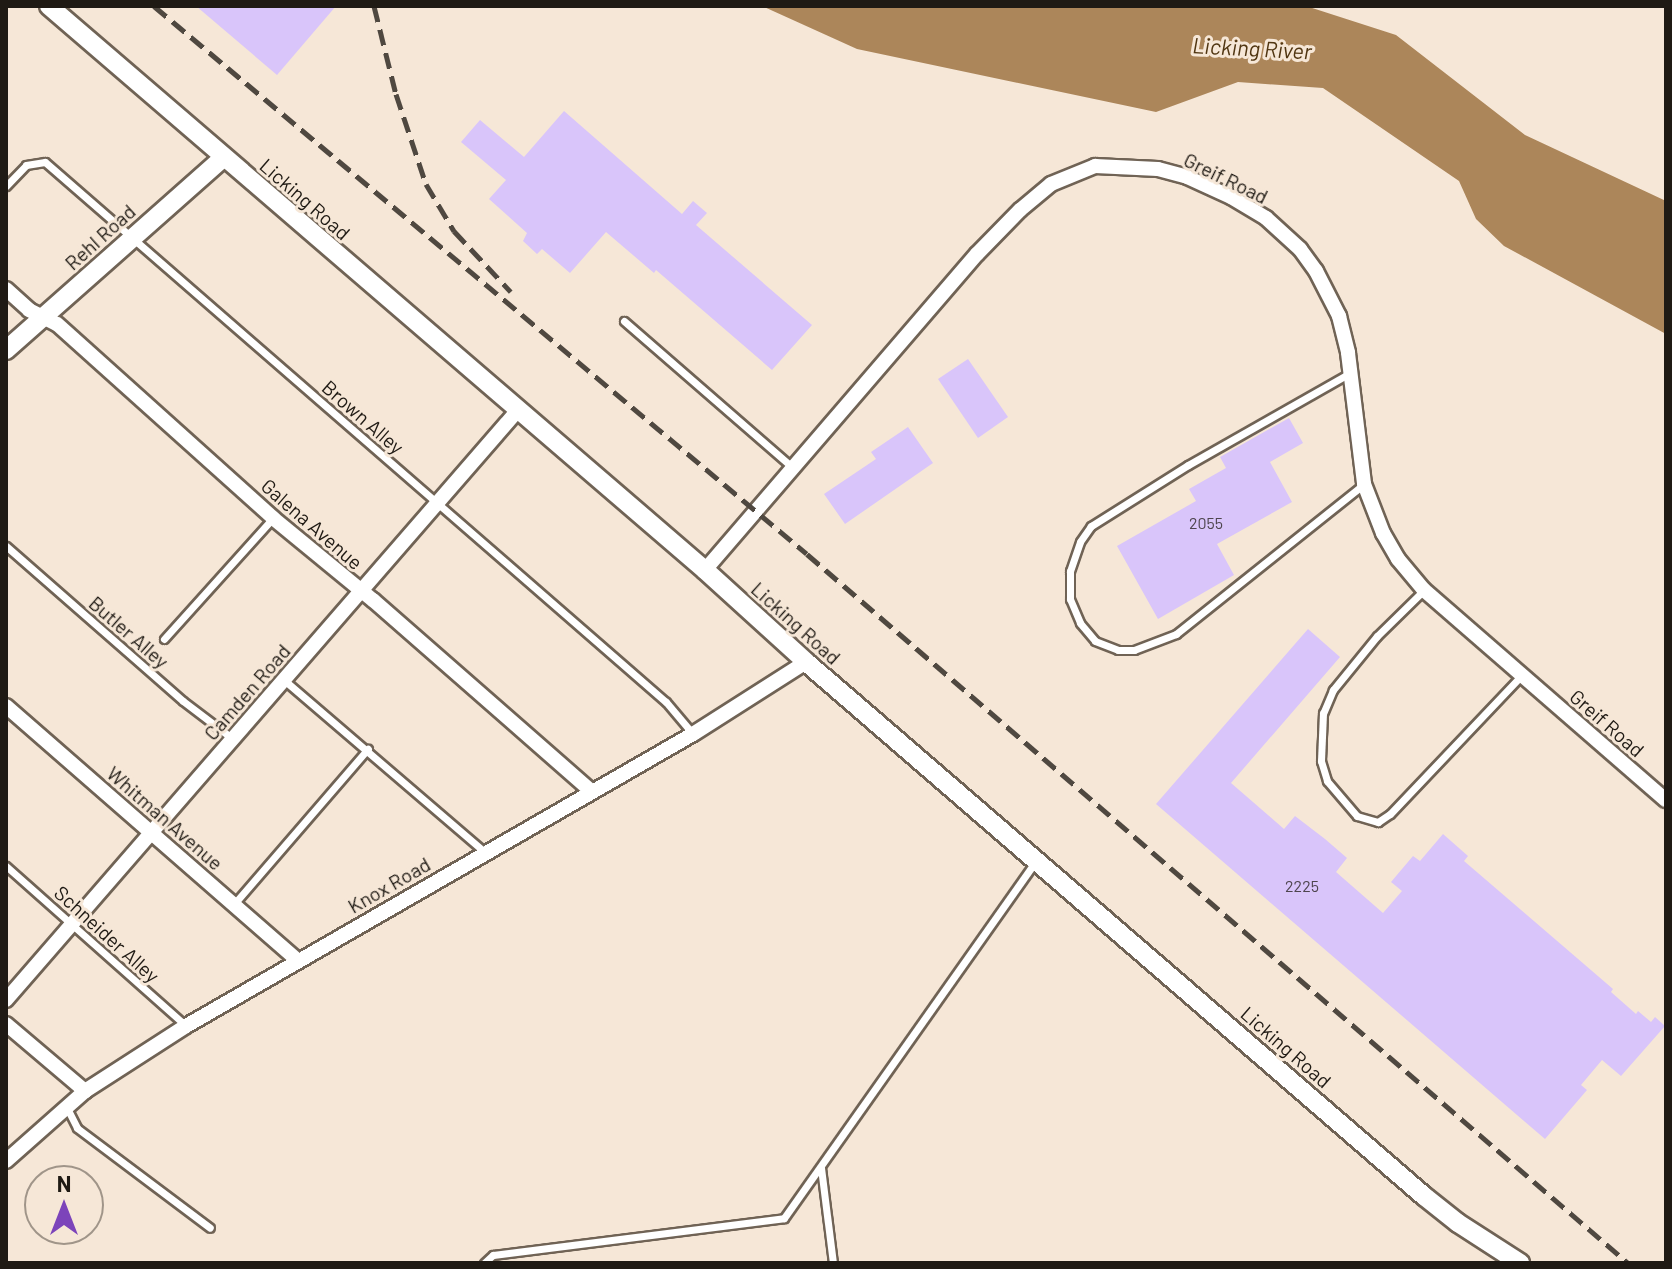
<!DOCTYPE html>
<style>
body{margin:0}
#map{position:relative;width:1672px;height:1269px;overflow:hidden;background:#f6e7d7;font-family:Barlow,sans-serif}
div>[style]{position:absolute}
.water>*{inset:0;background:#ac865a}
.building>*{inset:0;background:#d9c5fa}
.roads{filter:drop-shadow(2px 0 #706355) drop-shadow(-2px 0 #706355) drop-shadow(0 2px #706355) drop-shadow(0 -2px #706355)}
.service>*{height:7px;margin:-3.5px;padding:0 3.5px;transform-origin:3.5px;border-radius:3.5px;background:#fff}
.minor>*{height:14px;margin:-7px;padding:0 7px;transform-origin:7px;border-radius:7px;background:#fff}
.tertiary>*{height:18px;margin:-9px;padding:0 9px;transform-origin:9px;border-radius:9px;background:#fff}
.rail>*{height:5px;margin-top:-2.5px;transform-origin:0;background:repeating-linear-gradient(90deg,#4f4840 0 16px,transparent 0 24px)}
span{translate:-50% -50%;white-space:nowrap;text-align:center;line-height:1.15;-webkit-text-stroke:6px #f6e7d7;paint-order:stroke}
.number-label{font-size:16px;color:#4e454e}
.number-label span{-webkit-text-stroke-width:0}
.street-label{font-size:20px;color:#1f1a14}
.water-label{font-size:22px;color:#513612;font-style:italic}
.frame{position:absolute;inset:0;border:8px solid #1f1a14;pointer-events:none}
.north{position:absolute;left:24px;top:1165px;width:80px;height:80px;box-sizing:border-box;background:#f6e7d7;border:2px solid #a09589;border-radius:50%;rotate:0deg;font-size:22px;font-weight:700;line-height:32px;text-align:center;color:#1f1a14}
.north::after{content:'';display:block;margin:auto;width:28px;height:36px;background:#7c44ba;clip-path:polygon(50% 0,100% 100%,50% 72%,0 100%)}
</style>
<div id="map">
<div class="water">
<i style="clip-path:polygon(762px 6px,1306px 6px,1396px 35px,1525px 135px,1666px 201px,1666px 334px,1504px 246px,1476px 219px,1459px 181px,1323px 88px,1238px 82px,1156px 112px,857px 49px)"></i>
</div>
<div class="building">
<i style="clip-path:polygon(196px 6px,336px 6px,277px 75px)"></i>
<i style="clip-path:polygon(564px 111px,682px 214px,693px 201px,707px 213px,696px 225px,812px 325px,772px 370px,656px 270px,654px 273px,606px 232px,570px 273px,542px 249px,537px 254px,523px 241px,527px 233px,489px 199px,506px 180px,461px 142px,480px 120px,524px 157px)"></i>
<i style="clip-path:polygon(968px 359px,1008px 417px,978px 438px,938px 379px)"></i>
<i style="clip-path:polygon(1289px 418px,1303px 443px,1270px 462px,1292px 502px,1217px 544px,1234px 575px,1158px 619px,1117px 546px,1196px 501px,1189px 489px,1226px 468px,1220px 457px)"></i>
<i style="clip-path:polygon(908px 427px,933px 463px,845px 524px,824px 494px,876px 459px,871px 452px)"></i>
<i style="clip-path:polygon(1308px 629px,1340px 657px,1231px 783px,1284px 829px,1295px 816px,1325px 839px,1347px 858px,1336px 872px,1383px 913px,1402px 891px,1391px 882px,1413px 856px,1420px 861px,1443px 834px,1468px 856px,1464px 861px,1613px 989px,1611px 992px,1636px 1014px,1638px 1011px,1651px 1022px,1655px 1017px,1665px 1026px,1621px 1076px,1602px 1060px,1581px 1085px,1587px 1090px,1545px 1139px,1156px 804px)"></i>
</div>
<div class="roads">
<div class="service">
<i style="left:6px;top:186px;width:29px;rotate:-46deg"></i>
<i style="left:26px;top:165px;width:19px;rotate:-9deg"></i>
<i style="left:45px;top:162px;width:823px;rotate:41.01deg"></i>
<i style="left:666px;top:702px;width:42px;rotate:49.8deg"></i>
<i style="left:624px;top:321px;width:224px;rotate:41deg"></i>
<i style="left:1350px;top:373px;width:186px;rotate:150.4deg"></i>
<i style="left:1188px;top:465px;width:115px;rotate:147.8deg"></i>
<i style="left:1091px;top:526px;width:19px;rotate:125deg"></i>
<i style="left:1080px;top:542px;width:31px;rotate:109deg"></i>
<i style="left:1070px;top:571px;width:28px;rotate:90deg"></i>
<i style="left:1070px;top:599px;width:26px;rotate:67deg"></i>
<i style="left:1080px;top:623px;width:23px;rotate:50deg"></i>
<i style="left:1095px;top:641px;width:25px;rotate:21deg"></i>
<i style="left:1118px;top:650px;width:16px"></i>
<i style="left:1134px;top:650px;width:45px;rotate:-20.9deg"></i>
<i style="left:1176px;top:634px;width:241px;rotate:-38.6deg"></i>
<i style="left:6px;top:546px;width:235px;rotate:41.2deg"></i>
<i style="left:183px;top:701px;width:63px;rotate:37.2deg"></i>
<i style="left:1424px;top:590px;width:66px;rotate:135.6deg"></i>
<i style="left:1377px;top:636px;width:70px;rotate:129.2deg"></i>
<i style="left:1333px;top:690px;width:25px;rotate:113deg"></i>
<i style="left:1323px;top:713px;width:48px;rotate:92.4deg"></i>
<i style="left:1321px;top:761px;width:21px;rotate:73deg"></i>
<i style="left:1327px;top:781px;width:46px;rotate:49.4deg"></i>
<i style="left:1357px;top:816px;width:22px;rotate:16deg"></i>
<i style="left:1378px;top:822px;width:14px;rotate:-34deg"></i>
<i style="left:1390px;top:814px;width:190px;rotate:-46.5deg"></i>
<i style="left:164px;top:639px;width:163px;rotate:-48deg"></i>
<i style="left:284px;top:680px;width:266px;rotate:40.6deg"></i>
<i style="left:6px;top:866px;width:241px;rotate:41.6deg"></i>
<i style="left:234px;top:904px;width:205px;rotate:-49.2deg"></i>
<i style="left:67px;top:1108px;width:22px;rotate:63deg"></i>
<i style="left:77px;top:1128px;width:166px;rotate:36.9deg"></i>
<i style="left:821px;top:1168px;width:96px;rotate:82.8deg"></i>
<i style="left:484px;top:1263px;width:12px;rotate:-42deg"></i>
<i style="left:493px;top:1255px;width:293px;rotate:-7.2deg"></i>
<i style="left:784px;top:1218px;width:436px;rotate:-54.8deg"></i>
</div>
<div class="minor">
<i style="left:6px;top:289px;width:31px;rotate:42deg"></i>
<i style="left:29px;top:310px;width:31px;rotate:27deg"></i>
<i style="left:57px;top:324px;width:290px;rotate:41.9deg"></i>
<i style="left:273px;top:518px;width:129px;rotate:39.4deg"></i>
<i style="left:373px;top:600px;width:291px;rotate:41.2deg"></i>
<i style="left:705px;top:570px;width:417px;rotate:-49.3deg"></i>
<i style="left:977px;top:254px;width:62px;rotate:-45.7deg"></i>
<i style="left:1020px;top:210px;width:40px;rotate:-40deg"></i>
<i style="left:1051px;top:184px;width:48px;rotate:-22.2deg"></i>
<i style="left:1095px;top:166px;width:63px;rotate:2.7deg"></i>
<i style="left:1158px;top:169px;width:30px;rotate:15deg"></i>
<i style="left:1187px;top:177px;width:48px;rotate:24.4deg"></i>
<i style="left:1231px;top:197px;width:41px;rotate:31deg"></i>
<i style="left:1266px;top:218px;width:46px;rotate:42.4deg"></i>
<i style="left:1300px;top:249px;width:27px;rotate:54deg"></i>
<i style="left:1316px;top:271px;width:51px;rotate:62.9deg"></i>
<i style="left:1339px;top:316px;width:38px;rotate:76deg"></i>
<i style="left:1348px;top:353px;width:132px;rotate:83deg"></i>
<i style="left:1364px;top:484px;width:53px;rotate:68.8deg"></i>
<i style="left:1383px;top:533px;width:30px;rotate:60deg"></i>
<i style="left:1398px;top:559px;width:40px;rotate:50deg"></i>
<i style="left:1424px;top:590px;width:320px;rotate:41deg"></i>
<i style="left:6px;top:706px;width:386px;rotate:41.1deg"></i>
<i style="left:6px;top:1000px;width:781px;rotate:-49.05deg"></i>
<i style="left:6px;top:1024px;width:104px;rotate:40.3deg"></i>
<i style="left:6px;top:1161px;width:106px;rotate:-41.5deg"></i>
<i style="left:85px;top:1091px;width:120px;rotate:-32.8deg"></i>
<i style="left:186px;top:1026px;width:585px;rotate:-29.94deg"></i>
<i style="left:693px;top:734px;width:134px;rotate:-32.5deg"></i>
</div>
<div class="tertiary">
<i style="left:49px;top:6px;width:865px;rotate:40.69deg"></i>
<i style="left:705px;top:570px;width:137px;rotate:42.3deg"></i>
<i style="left:806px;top:662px;width:817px;rotate:40.83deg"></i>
<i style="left:1424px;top:1196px;width:43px;rotate:38.5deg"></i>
<i style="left:1458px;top:1223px;width:74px;rotate:32.8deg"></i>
<i style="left:6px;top:350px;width:290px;rotate:-41.5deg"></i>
</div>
</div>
<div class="rail">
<i style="left:154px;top:6px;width:852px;rotate:40deg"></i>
<i style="left:807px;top:554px;width:1085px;rotate:40.81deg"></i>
<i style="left:374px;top:6px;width:91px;rotate:76deg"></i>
<i style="left:396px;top:94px;width:95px;rotate:71.6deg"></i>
<i style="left:426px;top:184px;width:55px;rotate:59.2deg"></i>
<i style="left:454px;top:231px;width:83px;rotate:46.9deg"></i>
</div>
<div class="number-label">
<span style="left:1206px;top:523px">2055</span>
<span style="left:1302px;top:886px">2225</span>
</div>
<div class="street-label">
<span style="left:1226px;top:178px;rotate:26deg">Greif Road</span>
<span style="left:305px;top:199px;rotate:41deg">Licking Road</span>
<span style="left:100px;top:237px;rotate:-42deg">Rehl Road</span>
<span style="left:363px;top:417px;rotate:41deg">Brown Alley</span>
<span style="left:312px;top:524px;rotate:41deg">Galena Avenue</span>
<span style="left:796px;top:623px;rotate:42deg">Licking Road</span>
<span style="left:129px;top:632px;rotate:41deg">Butler Alley</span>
<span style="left:247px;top:692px;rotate:-49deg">Camden Road</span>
<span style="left:1607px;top:723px;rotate:41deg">Greif Road</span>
<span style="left:165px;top:818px;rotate:41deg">Whitman Avenue</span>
<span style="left:389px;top:885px;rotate:-30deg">Knox Road</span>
<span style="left:107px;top:934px;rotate:42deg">Schneider Alley</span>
<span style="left:1286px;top:1047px;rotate:41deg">Licking Road</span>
</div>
<div class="water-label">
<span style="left:1252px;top:48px;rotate:3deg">Licking River</span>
</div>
<div class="frame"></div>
<div class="north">N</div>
</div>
